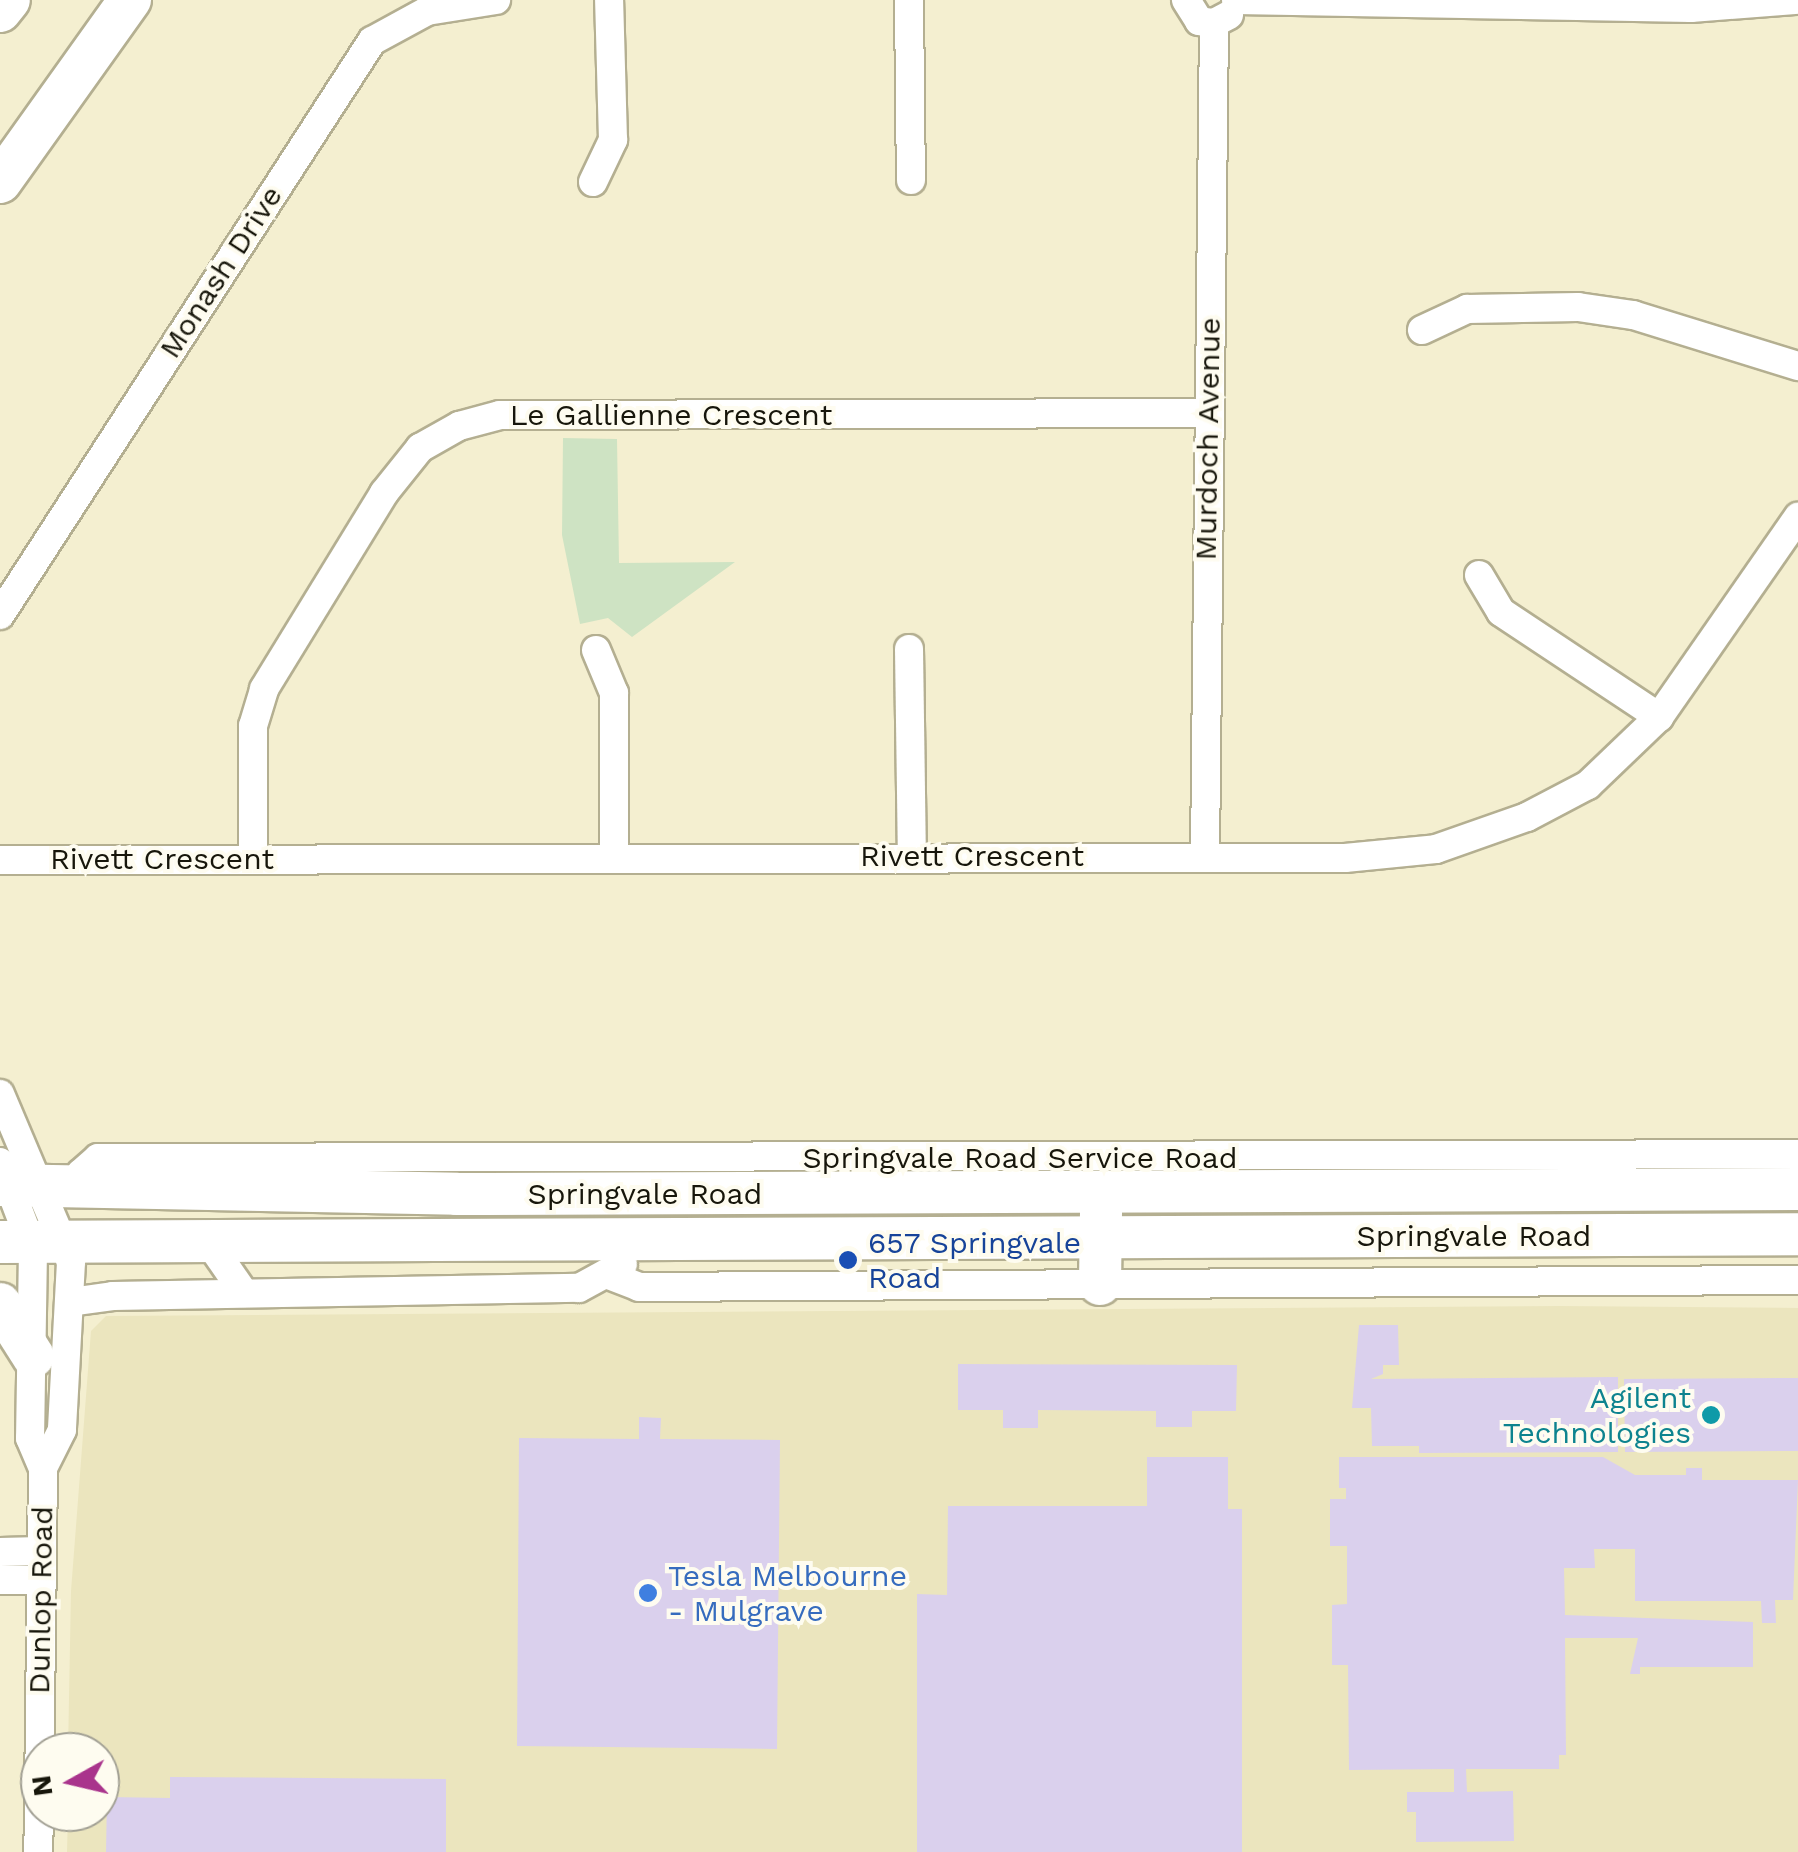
<!DOCTYPE html>
<style>
body{margin:0}
#map{position:relative;width:1798px;height:1852px;overflow:hidden;background:#f4efd0;font-family:"Work Sans",sans-serif}
div>[style]{position:absolute}
.built>*{inset:0;background:#ebe5be}
.green>*{inset:0;background:#cee3c3}
.building>*{inset:0;background:#dad0ed}
.roads{filter:drop-shadow(2px 0 #b4af91) drop-shadow(-2px 0 #b4af91) drop-shadow(0 2px #b4af91) drop-shadow(0 -2px #b4af91)}
.minor>*{height:28px;margin:-14px;padding:0 14px;transform-origin:14px;border-radius:14px;background:#fff}
.highway>*{height:42px;margin:-21px;padding:0 21px;transform-origin:21px;border-radius:21px;background:#fff}
.dots>*{width:28px;height:28px;translate:-50% -50%;box-sizing:border-box;border:5px solid #fefcf0;border-radius:50%}
span{translate:-50% -50%;white-space:nowrap;text-align:center;line-height:1.15;-webkit-text-stroke:8px #fefcf0;paint-order:stroke}
.street-label{font-size:30px;color:#17160b}
.transit-label{font-size:30px;color:#164399}
.left{translate:0 -50%;text-align:left}
.culture-label{font-size:30px;color:#0d838f}
.right{translate:-100% -50%;text-align:right}
.shop-label{font-size:30px;color:#366cbe}
.north{position:absolute;left:20px;top:1732px;width:100px;height:100px;box-sizing:border-box;background:#fefcf0;border:2px solid #a2a094;border-radius:50%;rotate:262deg;font-size:28px;font-weight:700;line-height:40px;text-align:center;color:#17160b}
.north::after{content:'';display:block;margin:auto;width:35px;height:45px;background:#a9348c;clip-path:polygon(50% 0,100% 100%,50% 72%,0 100%)}
</style>
<div id="map">
<div class="built">
<i style="clip-path:polygon(1559px 1306px,1798px 1308px,1798px 1852px,67px 1852px,68px 1812px,100px 1812px,100px 1752px,68px 1752px,71px 1591px,91px 1331px,106px 1316px)"></i>
</div>
<div class="green">
<i style="clip-path:polygon(563px 438px,617px 439px,619px 563px,735px 562px,632px 637px,608px 618px,580px 624px,562px 535px)"></i>
</div>
<div class="building">
<i style="clip-path:polygon(1359px 1325px,1398px 1325px,1399px 1365px,1383px 1365px,1383px 1374px,1371px 1379px,1618px 1377px,1618px 1452px,1419px 1453px,1419px 1446px,1372px 1446px,1371px 1408px,1352px 1408px)"></i>
<i style="clip-path:polygon(958px 1364px,1237px 1365px,1236px 1411px,1192px 1411px,1192px 1427px,1156px 1427px,1156px 1411px,1038px 1410px,1038px 1428px,1003px 1428px,1003px 1410px,958px 1410px)"></i>
<i style="clip-path:polygon(1798px 1378px,1798px 1451px,1625px 1452px,1624px 1379px)"></i>
<i style="clip-path:polygon(639px 1417px,661px 1418px,660px 1439px,780px 1440px,777px 1749px,517px 1746px,519px 1438px,639px 1439px)"></i>
<i style="clip-path:polygon(1147px 1457px,1228px 1457px,1228px 1509px,1242px 1509px,1242px 1852px,917px 1852px,917px 1594px,947px 1595px,948px 1506px,1147px 1506px)"></i>
<i style="clip-path:polygon(1339px 1457px,1603px 1457px,1635px 1475px,1686px 1475px,1686px 1468px,1702px 1468px,1702px 1480px,1798px 1480px,1793px 1600px,1775px 1600px,1776px 1623px,1762px 1623px,1761px 1601px,1635px 1601px,1635px 1549px,1594px 1549px,1595px 1568px,1564px 1568px,1565px 1615px,1753px 1622px,1753px 1667px,1640px 1667px,1640px 1674px,1630px 1674px,1638px 1638px,1565px 1638px,1566px 1755px,1559px 1755px,1559px 1769px,1466px 1769px,1467px 1792px,1513px 1791px,1514px 1841px,1416px 1842px,1416px 1812px,1407px 1812px,1407px 1792px,1454px 1792px,1454px 1769px,1349px 1770px,1348px 1665px,1332px 1665px,1332px 1605px,1347px 1604px,1347px 1546px,1330px 1546px,1330px 1499px,1346px 1499px,1346px 1488px,1339px 1488px)"></i>
<i style="clip-path:polygon(170px 1777px,446px 1779px,446px 1852px,106px 1852px,107px 1797px,170px 1798px)"></i>
</div>
<div class="roads">
<div class="minor">
<i style="left:909px;top:0;width:180px;rotate:89.4deg"></i>
<i style="left:1186px;top:0;width:25px;rotate:58deg"></i>
<i style="left:1199px;top:21px;width:15px;rotate:8deg"></i>
<i style="left:1214px;top:23px;width:17px;rotate:-28deg"></i>
<i style="left:1236px;top:0;width:455px;rotate:1deg"></i>
<i style="left:1691px;top:8px;width:104px;rotate:-4.4deg"></i>
<i style="left:593px;top:182px;width:47px;rotate:-64.5deg"></i>
<i style="left:613px;top:140px;width:140px;rotate:-91.6deg"></i>
<i style="left:1422px;top:330px;width:50px;rotate:-25deg"></i>
<i style="left:1467px;top:309px;width:111px;rotate:-1deg"></i>
<i style="left:1578px;top:307px;width:56px;rotate:8.3deg"></i>
<i style="left:1633px;top:315px;width:173px;rotate:17.2deg"></i>
<i style="left:1479px;top:575px;width:43px;rotate:59.3deg"></i>
<i style="left:1501px;top:612px;width:190px;rotate:33.6deg"></i>
<i style="left:0;top:615px;width:684px;rotate:-57.05deg"></i>
<i style="left:372px;top:41px;width:63px;rotate:-28.6deg"></i>
<i style="left:427px;top:11px;width:70px;rotate:-9.1deg"></i>
<i style="left:909px;top:649px;width:207px;rotate:89.2deg"></i>
<i style="left:596px;top:650px;width:47px;rotate:67.3deg"></i>
<i style="left:614px;top:693px;width:162px;rotate:90deg"></i>
<i style="left:1205px;top:855px;width:832px;rotate:-89.38deg"></i>
<i style="left:253px;top:858px;width:132px;rotate:-90deg"></i>
<i style="left:253px;top:726px;width:39px;rotate:-73deg"></i>
<i style="left:264px;top:689px;width:230px;rotate:-58.5deg"></i>
<i style="left:384px;top:493px;width:58px;rotate:-51.3deg"></i>
<i style="left:420px;top:448px;width:45px;rotate:-29.4deg"></i>
<i style="left:459px;top:426px;width:42px;rotate:-15deg"></i>
<i style="left:500px;top:415px;width:707px;rotate:-0.16deg"></i>
<i style="left:0;top:860px;width:1345px;rotate:-0.09deg"></i>
<i style="left:1345px;top:858px;width:91px;rotate:-5.6deg"></i>
<i style="left:1436px;top:849px;width:96px;rotate:-19.4deg"></i>
<i style="left:1527px;top:817px;width:69px;rotate:-27.7deg"></i>
<i style="left:1588px;top:785px;width:98px;rotate:-43.8deg"></i>
<i style="left:1659px;top:717px;width:244px;rotate:-55.2deg"></i>
<i style="left:0;top:1094px;width:182px;rotate:67.1deg"></i>
<i style="left:71px;top:1262px;width:168px;rotate:93.1deg"></i>
<i style="left:62px;top:1430px;width:42px;rotate:116.6deg"></i>
<i style="left:0;top:1162px;width:93px;rotate:69.2deg"></i>
<i style="left:33px;top:1249px;width:189px;rotate:90.9deg"></i>
<i style="left:30px;top:1438px;width:33px;rotate:67deg"></i>
<i style="left:43px;top:1468px;width:384px;rotate:90.7deg"></i>
<i style="left:79px;top:1186px;width:13px;rotate:-81deg"></i>
<i style="left:81px;top:1173px;width:23px;rotate:-41deg"></i>
<i style="left:98px;top:1158px;width:1700px;rotate:-0.13deg"></i>
<i style="left:208px;top:1241px;width:63px;rotate:55.3deg"></i>
<i style="left:611px;top:1276px;width:30px;rotate:21deg"></i>
<i style="left:639px;top:1287px;width:1159px;rotate:-0.35deg"></i>
<i style="left:70px;top:1302px;width:43px;rotate:-7.9deg"></i>
<i style="left:113px;top:1296px;width:466px;rotate:-1deg"></i>
<i style="left:579px;top:1288px;width:50px;rotate:-28.6deg"></i>
<i style="left:0;top:1552px;width:42px;rotate:-1.4deg"></i>
<i style="left:0;top:1580px;width:41px"></i>
</div>
<div class="highway">
<i style="left:0;top:11px;width:14px;rotate:-51deg"></i>
<i style="left:0;top:182px;width:224px;rotate:-54.5deg"></i>
<i style="left:0;top:1185px;width:457px;rotate:1.1deg"></i>
<i style="left:457px;top:1194px;width:1341px;rotate:-0.21deg"></i>
<i style="left:0;top:1242px;width:1798px;rotate:-0.25deg"></i>
<i style="left:1100px;top:1284px;width:74px;rotate:-89.2deg"></i>
<i style="left:0;top:1304px;width:62px;rotate:57.6deg"></i>
</div>
</div>
<div class="dots">
<i style="left:848px;top:1260px;background:#1a4fb4"></i>
<i style="left:1711px;top:1415px;background:#0f9aa8"></i>
<i style="left:648px;top:1593px;background:#3f7fe0"></i>
</div>
<div class="street-label">
<span style="left:221px;top:272px;rotate:-57deg">Monash Drive</span>
<span style="left:671px;top:415px">Le Gallienne Crescent</span>
<span style="left:1208px;top:439px;rotate:-89deg">Murdoch Avenue</span>
<span style="left:972px;top:856px">Rivett Crescent</span>
<span style="left:162px;top:859px">Rivett Crescent</span>
<span style="left:1020px;top:1158px">Springvale Road Service Road</span>
<span style="left:645px;top:1194px">Springvale Road</span>
<span style="left:1474px;top:1236px">Springvale Road</span>
<span style="left:41px;top:1600px;rotate:-89deg">Dunlop Road</span>
</div>
<div class="transit-label">
<span class="left" style="left:868px;top:1260px">657 Springvale<br>Road</span>
</div>
<div class="culture-label">
<span class="right" style="left:1691px;top:1415px">Agilent<br>Technologies</span>
</div>
<div class="shop-label">
<span class="left" style="left:668px;top:1593px">Tesla Melbourne<br>- Mulgrave</span>
</div>
<div class="north">N</div>
</div>
